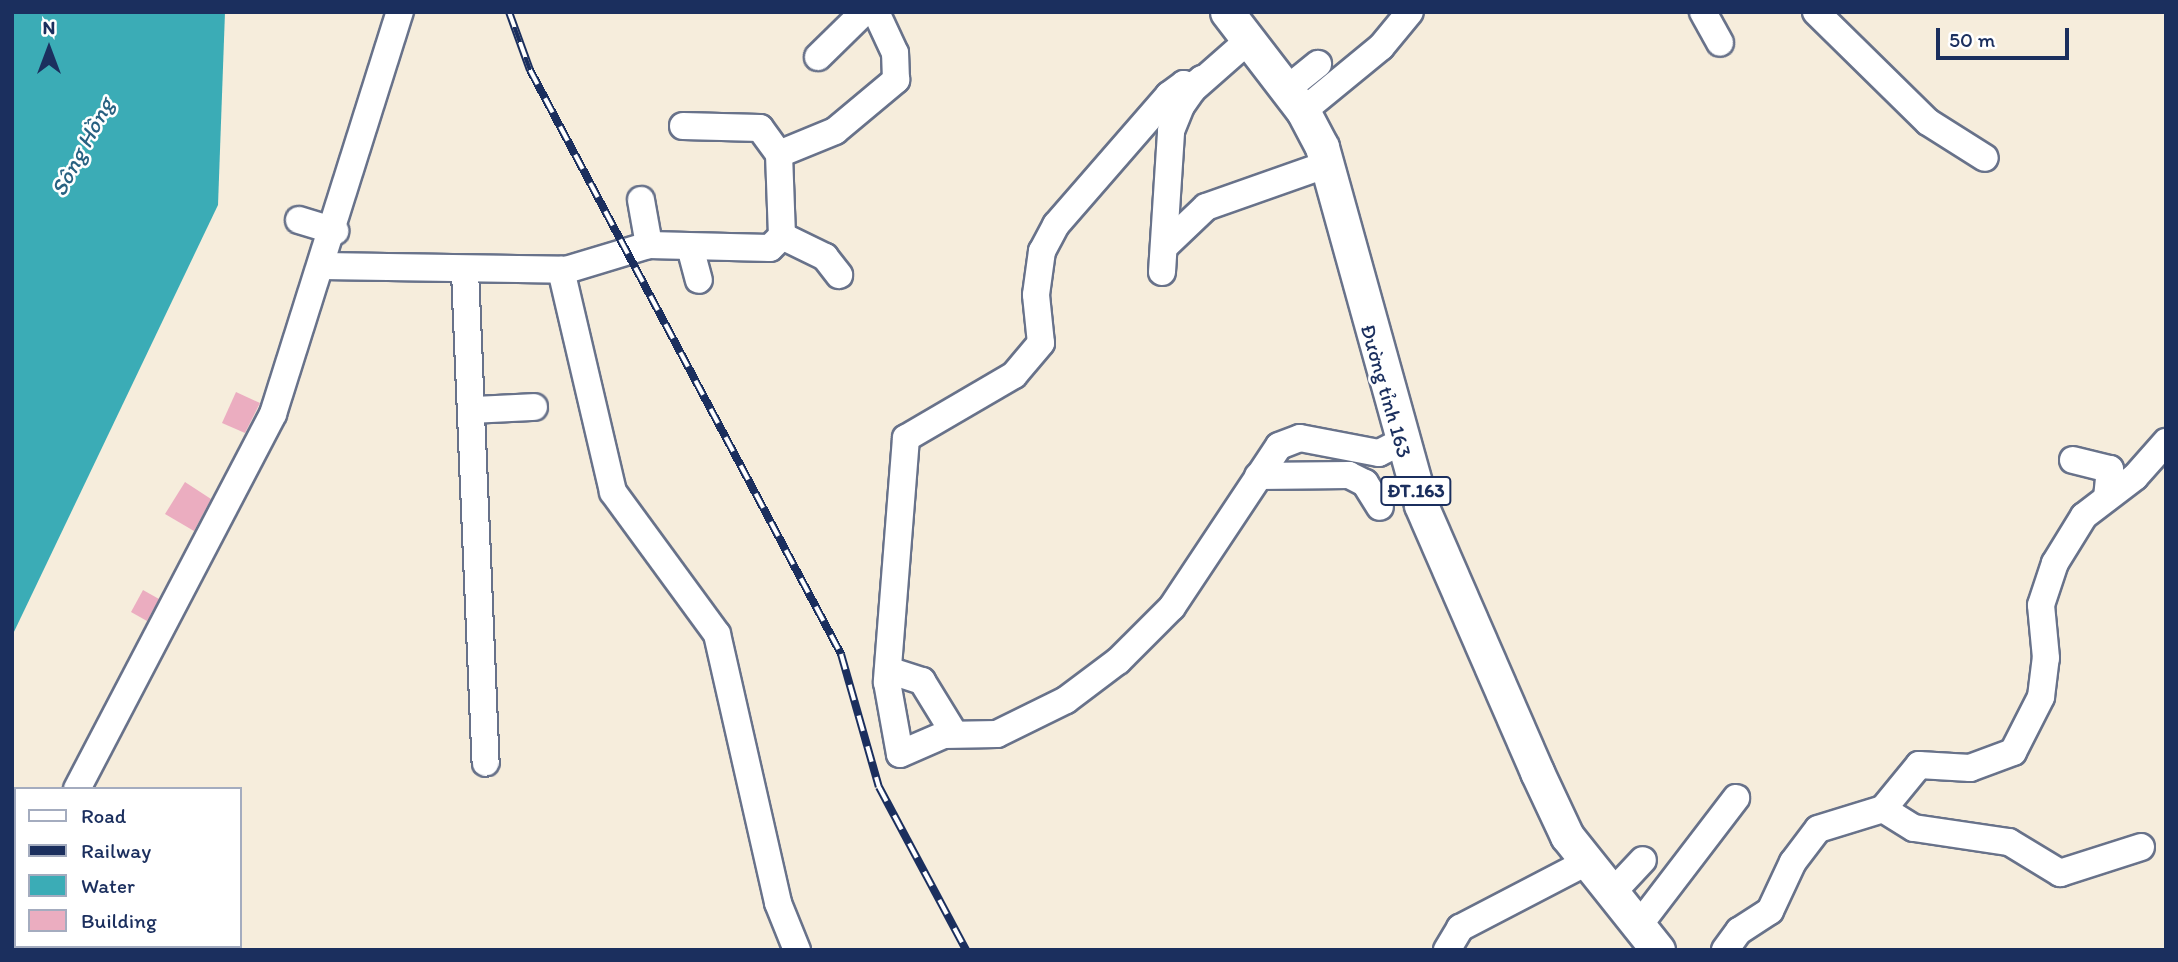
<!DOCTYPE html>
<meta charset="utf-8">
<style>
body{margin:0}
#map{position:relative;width:2178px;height:962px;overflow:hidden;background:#f6eddc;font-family:Itim,sans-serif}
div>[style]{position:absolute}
.water>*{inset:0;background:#3bacb6}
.building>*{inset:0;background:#ebadc0}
.roads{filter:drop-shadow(2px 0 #68728a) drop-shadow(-2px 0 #68728a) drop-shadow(0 2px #68728a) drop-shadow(0 -2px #68728a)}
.minor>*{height:26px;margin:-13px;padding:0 13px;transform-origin:13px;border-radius:13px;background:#fff}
.major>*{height:33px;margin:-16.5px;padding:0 16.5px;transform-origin:16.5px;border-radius:16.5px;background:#fff}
.rail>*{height:8px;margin-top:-4px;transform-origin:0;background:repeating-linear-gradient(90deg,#fff 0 16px,#1b2f5e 0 32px);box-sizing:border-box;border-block:2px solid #1b2f5e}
span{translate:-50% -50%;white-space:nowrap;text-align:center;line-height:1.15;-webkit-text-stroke:5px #fff;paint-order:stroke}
.shield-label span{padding:2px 5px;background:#fff;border:2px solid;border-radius:5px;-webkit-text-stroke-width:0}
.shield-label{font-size:19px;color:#1b2f5e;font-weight:700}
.street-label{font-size:21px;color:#1b2f5e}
.water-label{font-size:23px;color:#286181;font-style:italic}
.frame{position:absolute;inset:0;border:14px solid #1b2f5e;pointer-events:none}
.legend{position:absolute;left:14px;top:787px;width:228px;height:161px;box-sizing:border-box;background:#fff;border:2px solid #a4acbf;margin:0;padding:9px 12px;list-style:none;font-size:21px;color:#1b2f5e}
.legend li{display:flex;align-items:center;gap:14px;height:35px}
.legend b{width:35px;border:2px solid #a4acbf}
.north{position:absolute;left:14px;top:14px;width:70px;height:70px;-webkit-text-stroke:5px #fff;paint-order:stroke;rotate:0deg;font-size:19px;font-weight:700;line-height:28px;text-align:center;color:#1b2f5e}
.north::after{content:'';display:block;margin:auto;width:24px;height:32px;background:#1b2f5e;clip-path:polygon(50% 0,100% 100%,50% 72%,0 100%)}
.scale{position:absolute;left:1936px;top:28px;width:133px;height:32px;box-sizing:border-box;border:4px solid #1b2f5e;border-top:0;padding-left:9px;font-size:21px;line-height:24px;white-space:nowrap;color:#1b2f5e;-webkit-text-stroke:5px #fff;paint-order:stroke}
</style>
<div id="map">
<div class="water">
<i style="clip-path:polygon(12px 12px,225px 12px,218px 205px,12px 636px)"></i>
</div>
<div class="building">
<i style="clip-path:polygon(236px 392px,260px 403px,245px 433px,222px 423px)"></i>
<i style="clip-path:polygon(185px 482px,211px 499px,194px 531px,165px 514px)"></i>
<i style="clip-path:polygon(143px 590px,159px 599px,147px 621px,131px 612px)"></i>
</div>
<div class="roads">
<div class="minor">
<i style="left:1703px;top:12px;width:35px;rotate:61deg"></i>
<i style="left:1816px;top:12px;width:157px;rotate:44.5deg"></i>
<i style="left:1928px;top:122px;width:67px;rotate:32.3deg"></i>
<i style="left:818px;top:57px;width:64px;rotate:-44.4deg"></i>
<i style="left:1287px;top:89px;width:40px;rotate:-39deg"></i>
<i style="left:1192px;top:90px;width:10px;rotate:-143deg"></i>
<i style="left:1184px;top:84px;width:19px;rotate:144deg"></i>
<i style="left:1169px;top:95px;width:172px;rotate:131deg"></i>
<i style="left:1056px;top:225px;width:30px;rotate:118deg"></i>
<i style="left:1042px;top:251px;width:44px;rotate:97.8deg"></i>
<i style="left:1036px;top:295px;width:48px;rotate:84.1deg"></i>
<i style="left:1041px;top:343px;width:42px;rotate:130.2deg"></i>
<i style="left:1014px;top:375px;width:125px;rotate:149.7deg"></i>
<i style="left:906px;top:438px;width:245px;rotate:94.5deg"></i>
<i style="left:887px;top:682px;width:73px;rotate:79.8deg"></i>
<i style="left:900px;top:754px;width:48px;rotate:-23.4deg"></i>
<i style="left:944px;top:735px;width:53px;rotate:-1.1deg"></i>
<i style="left:997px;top:734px;width:77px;rotate:-26.2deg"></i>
<i style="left:1066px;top:700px;width:65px;rotate:-36.9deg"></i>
<i style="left:1118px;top:661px;width:76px;rotate:-45deg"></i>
<i style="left:1172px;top:607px;width:193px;rotate:-56.4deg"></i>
<i style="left:1279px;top:446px;width:22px;rotate:-21deg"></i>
<i style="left:1300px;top:438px;width:80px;rotate:10.8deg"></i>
<i style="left:1379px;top:453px;width:22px;rotate:-27deg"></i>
<i style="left:1303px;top:111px;width:101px;rotate:-39.4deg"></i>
<i style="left:1381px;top:47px;width:45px;rotate:-50.4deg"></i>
<i style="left:683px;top:126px;width:77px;rotate:1.5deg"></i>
<i style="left:760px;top:128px;width:32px;rotate:54deg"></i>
<i style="left:641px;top:200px;width:46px;rotate:79.9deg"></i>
<i style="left:299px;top:220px;width:38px;rotate:17deg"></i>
<i style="left:782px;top:236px;width:48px;rotate:26deg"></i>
<i style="left:825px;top:257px;width:23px;rotate:52deg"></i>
<i style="left:690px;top:247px;width:34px;rotate:75deg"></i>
<i style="left:1164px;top:247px;width:58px;rotate:-43.6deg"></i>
<i style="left:1206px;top:207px;width:129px;rotate:-19.4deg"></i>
<i style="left:323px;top:266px;width:243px;rotate:0.9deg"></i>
<i style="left:566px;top:270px;width:87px;rotate:-16.8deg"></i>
<i style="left:649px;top:245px;width:121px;rotate:1.4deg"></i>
<i style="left:770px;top:248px;width:17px;rotate:-45deg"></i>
<i style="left:782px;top:236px;width:82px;rotate:-92.1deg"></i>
<i style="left:779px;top:154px;width:61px;rotate:-22.3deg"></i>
<i style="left:835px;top:131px;width:80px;rotate:-39.9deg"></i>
<i style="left:896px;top:80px;width:27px;rotate:-92deg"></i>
<i style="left:895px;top:53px;width:45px;rotate:-114.9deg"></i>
<i style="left:561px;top:270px;width:228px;rotate:76.8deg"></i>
<i style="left:613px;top:492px;width:176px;rotate:53.8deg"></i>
<i style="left:717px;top:634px;width:276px;rotate:77.2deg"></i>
<i style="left:778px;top:903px;width:51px;rotate:68deg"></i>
<i style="left:465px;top:271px;width:492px;rotate:87.6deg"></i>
<i style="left:1162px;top:272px;width:141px;rotate:-86.3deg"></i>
<i style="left:1171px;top:131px;width:27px;rotate:-68deg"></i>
<i style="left:1181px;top:106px;width:19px;rotate:-55deg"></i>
<i style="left:1192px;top:90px;width:9px;rotate:-54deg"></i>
<i style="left:1197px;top:83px;width:6px;rotate:-39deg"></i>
<i style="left:1202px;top:79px;width:15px;rotate:132deg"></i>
<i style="left:1192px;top:90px;width:76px;rotate:-41.3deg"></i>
<i style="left:473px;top:410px;width:61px;rotate:-2.8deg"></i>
<i style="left:2073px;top:460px;width:38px;rotate:14deg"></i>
<i style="left:2110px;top:469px;width:29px;rotate:96deg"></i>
<i style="left:1258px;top:476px;width:91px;rotate:-0.6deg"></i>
<i style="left:1349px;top:475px;width:18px;rotate:27deg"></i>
<i style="left:1365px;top:483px;width:28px;rotate:58deg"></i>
<i style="left:888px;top:670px;width:36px;rotate:18deg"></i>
<i style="left:922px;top:681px;width:61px;rotate:58.4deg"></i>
<i style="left:77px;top:789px;width:423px;rotate:-62.4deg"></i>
<i style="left:273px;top:414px;width:422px;rotate:-72.5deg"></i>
<i style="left:1883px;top:809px;width:36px;rotate:32deg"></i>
<i style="left:1914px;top:828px;width:96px;rotate:8.4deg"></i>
<i style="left:2009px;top:842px;width:60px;rotate:31.3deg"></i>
<i style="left:2060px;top:873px;width:85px;rotate:-17.8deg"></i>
<i style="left:1612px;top:893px;width:45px;rotate:-46.8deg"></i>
<i style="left:12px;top:908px;width:8px;rotate:-60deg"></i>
<i style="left:1639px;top:925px;width:160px;rotate:-52.6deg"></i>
<i style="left:1447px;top:950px;width:26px;rotate:-59deg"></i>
<i style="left:1460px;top:928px;width:143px;rotate:-27.5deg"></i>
<i style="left:1725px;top:950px;width:24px;rotate:-54deg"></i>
<i style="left:1739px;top:931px;width:37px;rotate:-33deg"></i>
<i style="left:1770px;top:911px;width:54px;rotate:-64.9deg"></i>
<i style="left:1793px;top:862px;width:41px;rotate:-52.9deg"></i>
<i style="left:1818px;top:829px;width:68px;rotate:-17.1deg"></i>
<i style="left:1883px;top:809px;width:57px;rotate:-50.7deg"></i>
<i style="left:1919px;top:765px;width:51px;rotate:3.4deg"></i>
<i style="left:1970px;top:768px;width:46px;rotate:-20.4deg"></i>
<i style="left:2013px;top:752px;width:62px;rotate:-63deg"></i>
<i style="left:2041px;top:697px;width:39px;rotate:-83deg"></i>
<i style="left:2046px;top:658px;width:53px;rotate:-95.4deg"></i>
<i style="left:2041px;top:605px;width:44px;rotate:-71.6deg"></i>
<i style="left:2055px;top:563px;width:55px;rotate:-58.3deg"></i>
<i style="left:2084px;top:516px;width:64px;rotate:-37.4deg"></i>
<i style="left:2135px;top:477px;width:47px;rotate:-48.5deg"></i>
</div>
<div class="major">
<i style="left:1227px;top:12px;width:125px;rotate:52.5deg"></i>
<i style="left:1303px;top:111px;width:41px;rotate:62.2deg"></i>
<i style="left:1322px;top:147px;width:371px;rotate:74.5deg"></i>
<i style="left:1421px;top:505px;width:291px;rotate:66.5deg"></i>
<i style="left:1537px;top:772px;width:71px;rotate:64.9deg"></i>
<i style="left:1567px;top:836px;width:146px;rotate:51.4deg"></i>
</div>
</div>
<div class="rail">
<i style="left:509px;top:12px;width:62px;rotate:70.1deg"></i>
<i style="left:530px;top:70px;width:662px;rotate:61.96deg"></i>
<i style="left:841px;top:654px;width:138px;rotate:74.1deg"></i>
<i style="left:879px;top:787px;width:185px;rotate:61.9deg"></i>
</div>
<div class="shield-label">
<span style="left:1416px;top:491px">ĐT.163</span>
</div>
<div class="street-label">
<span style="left:1386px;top:391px;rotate:74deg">Đường tỉnh 163</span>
</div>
<div class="water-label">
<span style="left:82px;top:147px;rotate:-62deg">Sông Hồng</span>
</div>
<div class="frame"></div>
<ul class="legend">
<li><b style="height:9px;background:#fff"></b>Road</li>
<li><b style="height:9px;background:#1b2f5e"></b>Railway</li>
<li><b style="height:19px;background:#3bacb6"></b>Water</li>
<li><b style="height:19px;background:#ebadc0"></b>Building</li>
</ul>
<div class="north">N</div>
<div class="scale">50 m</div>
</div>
